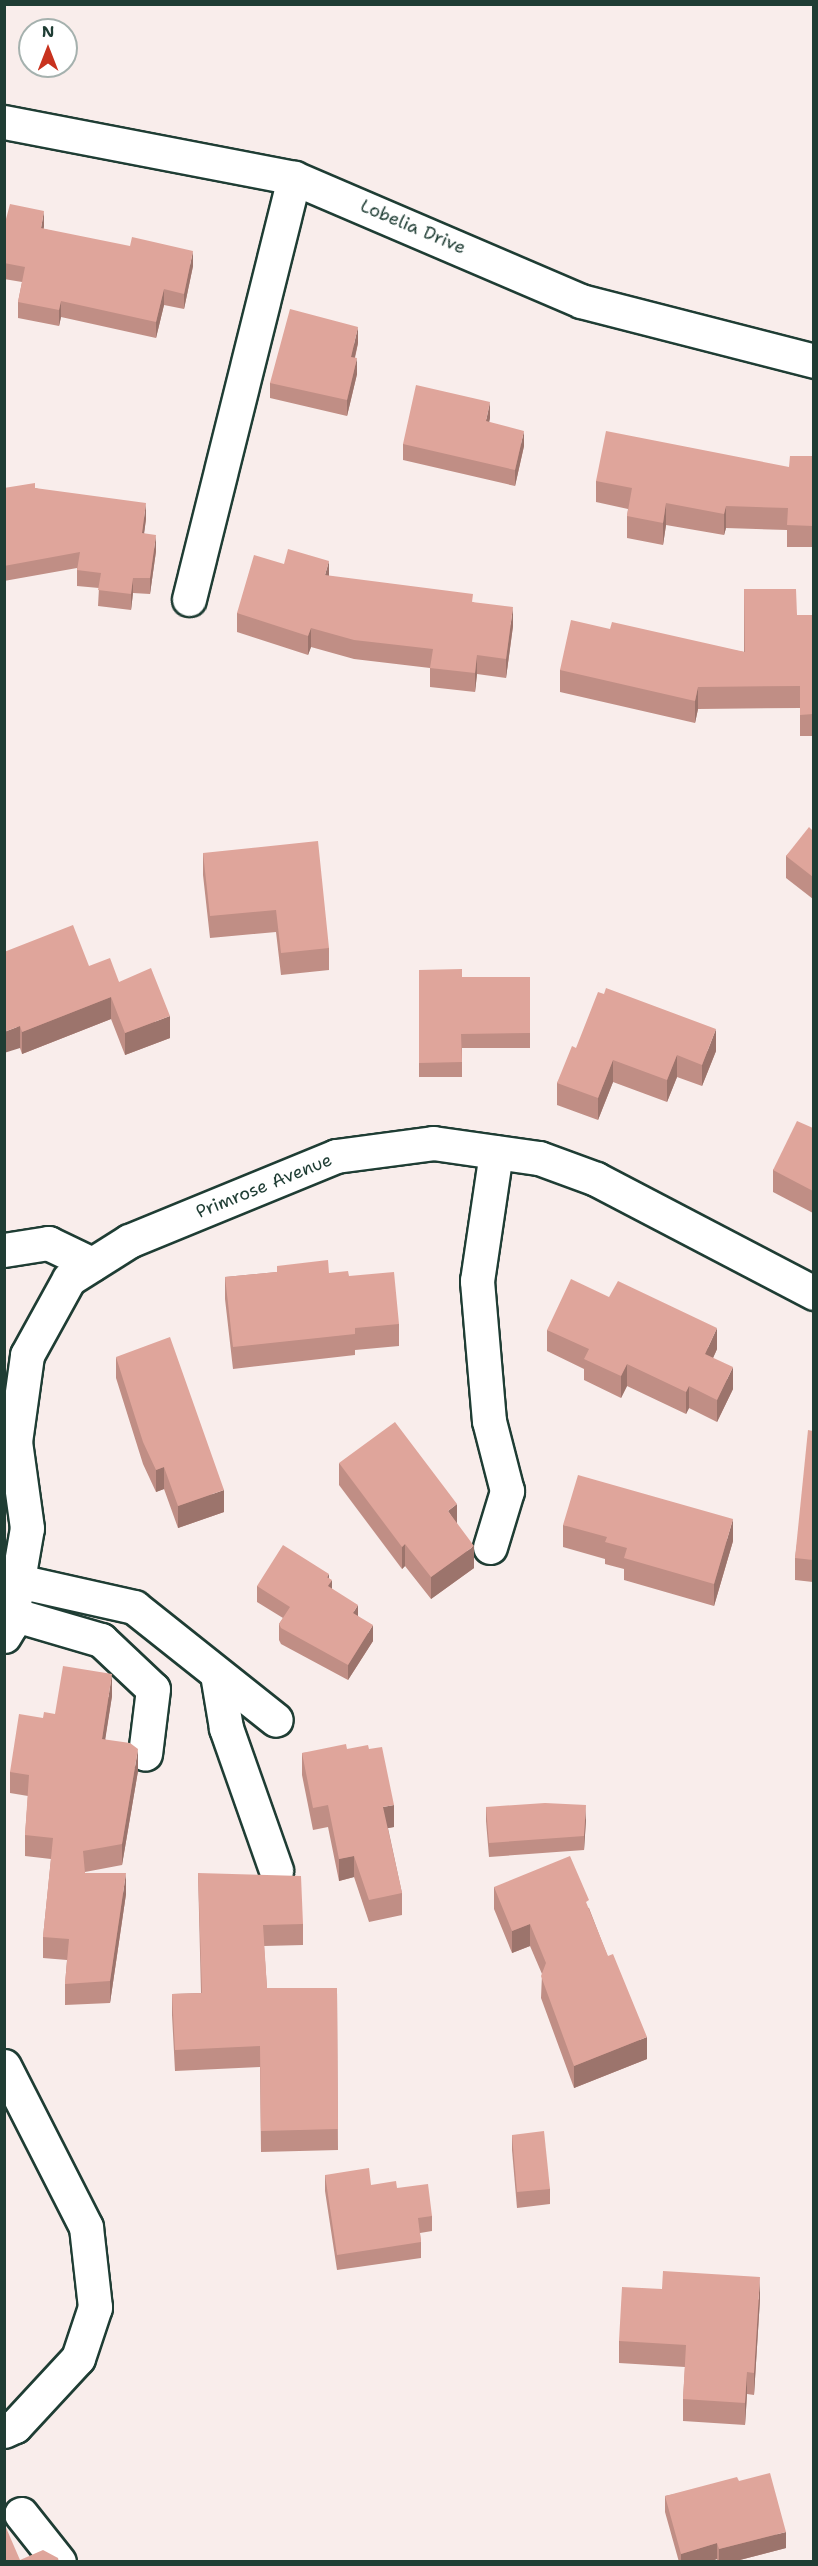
<!DOCTYPE html>
<style>
body{margin:0}
#map{position:relative;width:818px;height:2566px;overflow:hidden;background:#f9edeb;font-family:"Shantell Sans",sans-serif}
div>[style]{position:absolute}
.roads{filter:drop-shadow(2px 0 #1f3d34) drop-shadow(-2px 0 #1f3d34) drop-shadow(0 2px #1f3d34) drop-shadow(0 -2px #1f3d34)}
.minor>*{height:33px;margin:-16.5px;padding:0 16.5px;transform-origin:16.5px;border-radius:16.5px;background:#fff}
.wall>*{inset:0;background:#c08e85}
.shaded-wall>*{inset:0;background:#9c746c}
.building>*{inset:0;background:#dfa59b}
span{translate:-50% -50%;white-space:nowrap;text-align:center;line-height:1.15;-webkit-text-stroke:4.5px #fff;paint-order:stroke}
.street-label{font-size:18px;color:#1f3d34}
.frame{position:absolute;inset:0;border:6px solid #1f3d34;pointer-events:none}
.north{position:absolute;left:18px;top:18px;width:60px;height:60px;box-sizing:border-box;background:#fff;border:2px solid #a5b1ae;border-radius:50%;rotate:0deg;font-size:16px;font-weight:700;line-height:24px;text-align:center;color:#1f3d34}
.north::after{content:'';display:block;margin:auto;width:21px;height:27px;background:#c8321e;clip-path:polygon(50% 0,100% 100%,50% 72%,0 100%)}
</style>
<div id="map">
<div class="roads">
<div class="minor">
<i style="left:4px;top:122px;width:295px;rotate:10.9deg"></i>
<i style="left:294px;top:178px;width:312px;rotate:23.2deg"></i>
<i style="left:581px;top:301px;width:241px;rotate:14.4deg"></i>
<i style="left:189px;top:599px;width:434px;rotate:-76deg"></i>
<i style="left:4px;top:1250px;width:45px;rotate:-9deg"></i>
<i style="left:48px;top:1243px;width:49px;rotate:25.5deg"></i>
<i style="left:490px;top:1547px;width:59px;rotate:-73.1deg"></i>
<i style="left:507px;top:1491px;width:72px;rotate:-104.4deg"></i>
<i style="left:489px;top:1421px;width:141px;rotate:-94.9deg"></i>
<i style="left:477px;top:1281px;width:130px;rotate:-81.6deg"></i>
<i style="left:18px;top:1581px;width:119px;rotate:12.6deg"></i>
<i style="left:134px;top:1607px;width:181px;rotate:38.5deg"></i>
<i style="left:12px;top:1614px;width:93px;rotate:16.3deg"></i>
<i style="left:101px;top:1640px;width:71px;rotate:43.3deg"></i>
<i style="left:153px;top:1689px;width:65px;rotate:97deg"></i>
<i style="left:4px;top:1636px;width:12px;rotate:-59deg"></i>
<i style="left:10px;top:1626px;width:99px;rotate:-80.2deg"></i>
<i style="left:27px;top:1528px;width:87px;rotate:-97.9deg"></i>
<i style="left:15px;top:1442px;width:88px;rotate:-82.1deg"></i>
<i style="left:27px;top:1355px;width:87px;rotate:-61.1deg"></i>
<i style="left:69px;top:1279px;width:71px;rotate:-32.3deg"></i>
<i style="left:129px;top:1241px;width:224px;rotate:-22.3deg"></i>
<i style="left:336px;top:1156px;width:98px;rotate:-7.6deg"></i>
<i style="left:433px;top:1143px;width:107px;rotate:8.1deg"></i>
<i style="left:539px;top:1158px;width:61px;rotate:20.2deg"></i>
<i style="left:596px;top:1179px;width:246px;rotate:27.6deg"></i>
<i style="left:217px;top:1674px;width:55px;rotate:80.5deg"></i>
<i style="left:226px;top:1728px;width:151px;rotate:70.6deg"></i>
<i style="left:4px;top:2066px;width:181px;rotate:63deg"></i>
<i style="left:86px;top:2227px;width:81px;rotate:83.6deg"></i>
<i style="left:95px;top:2307px;width:54px;rotate:108.4deg"></i>
<i style="left:78px;top:2358px;width:93px;rotate:132.8deg"></i>
<i style="left:15px;top:2426px;width:12px;rotate:156deg"></i>
<i style="left:21px;top:2514px;width:61px;rotate:51.6deg"></i>
</div>
</div>
<div class="wall">
<i style="clip-path:polygon(4px 219px,193px 266px,184px 309px,164px 305px,156px 338px,61px 317px,59px 326px,18px 318px,18px 302px,22px 282px,4px 279px)"></i>
<i style="clip-path:polygon(358px 343px,355px 358px,357px 374px,347px 416px,270px 398px,270px 383px)"></i>
<i style="clip-path:polygon(490px 418px,489px 422px,524px 446px,515px 486px,403px 460px,403px 444px)"></i>
<i style="clip-path:polygon(813px 456px,813px 547px,787px 547px,787px 530px,726px 528px,724px 535px,666px 525px,663px 545px,627px 538px,627px 516px,628px 509px,596px 502px,596px 481px,789px 467px)"></i>
<i style="clip-path:polygon(4px 488px,35px 488px,146px 519px,144px 533px,156px 551px,150px 594px,133px 593px,131px 610px,98px 606px,99px 588px,77px 586px,77px 568px,4px 581px)"></i>
<i style="clip-path:polygon(329px 576px,473px 602px,513px 626px,506px 678px,477px 674px,475px 692px,430px 687px,430px 668px,354px 659px,311px 647px,308px 655px,237px 632px,237px 613px)"></i>
<i style="clip-path:polygon(744px 589px,797px 615px,813px 615px,813px 736px,800px 736px,800px 708px,698px 709px,695px 723px,560px 692px,560px 670px,610px 629px,744px 652px)"></i>
<i style="clip-path:polygon(813px 831px,813px 899px,786px 878px,786px 856px)"></i>
<i style="clip-path:polygon(203px 853px,329px 948px,329px 970px,281px 975px,276px 932px,210px 938px,203px 875px)"></i>
<i style="clip-path:polygon(4px 952px,89px 966px,119px 982px,170px 1038px,125px 1055px,111px 1019px,22px 1054px,20px 1048px)"></i>
<i style="clip-path:polygon(419px 970px,462px 977px,530px 977px,530px 1048px,462px 1048px,462px 1077px,419px 1077px)"></i>
<i style="clip-path:polygon(576px 1048px,716px 1051px,702px 1086px,677px 1077px,667px 1102px,613px 1082px,598px 1120px,557px 1105px,557px 1083px)"></i>
<i style="clip-path:polygon(813px 1128px,813px 1213px,773px 1192px,773px 1170px)"></i>
<i style="clip-path:polygon(277px 1266px,349px 1276px,399px 1324px,399px 1346px,355px 1350px,355px 1355px,233px 1369px,225px 1299px,225px 1277px,277px 1272px)"></i>
<i style="clip-path:polygon(547px 1330px,717px 1349px,713px 1358px,733px 1389px,717px 1422px,689px 1408px,686px 1414px,627px 1386px,621px 1398px,584px 1380px,584px 1369px,547px 1351px)"></i>
<i style="clip-path:polygon(116px 1357px,224px 1512px,178px 1528px,164px 1489px,156px 1492px,143px 1464px,116px 1378px)"></i>
<i style="clip-path:polygon(813px 1431px,813px 1582px,795px 1580px,795px 1558px)"></i>
<i style="clip-path:polygon(339px 1463px,457px 1524px,474px 1568px,431px 1599px,405px 1566px,402px 1569px,339px 1485px)"></i>
<i style="clip-path:polygon(563px 1525px,733px 1541px,714px 1606px,624px 1580px,624px 1569px,605px 1564px,605px 1559px,563px 1547px)"></i>
<i style="clip-path:polygon(329px 1578px,332px 1589px,358px 1616px,373px 1641px,348px 1680px,281px 1644px,279px 1640px,279px 1624px,283px 1618px,257px 1602px,257px 1586px)"></i>
<i style="clip-path:polygon(112px 1696px,105px 1739px,138px 1771px,122px 1865px,85px 1872px,85px 1873px,126px 1894px,110px 2003px,65px 2005px,65px 1984px,67px 1960px,43px 1958px,43px 1937px,51px 1859px,25px 1856px,25px 1835px,28px 1796px,10px 1793px,10px 1772px,43px 1718px)"></i>
<i style="clip-path:polygon(347px 1749px,394px 1827px,388px 1828px,402px 1893px,402px 1915px,369px 1922px,354px 1877px,339px 1881px,328px 1827px,313px 1830px,302px 1775px,302px 1753px)"></i>
<i style="clip-path:polygon(486px 1807px,586px 1819px,584px 1850px,489px 1857px,486px 1821px)"></i>
<i style="clip-path:polygon(198px 1873px,303px 1924px,303px 1945px,264px 1946px,267px 1988px,337px 1988px,338px 2150px,261px 2152px,260px 2067px,175px 2071px,172px 2015px,172px 1994px,201px 1993px)"></i>
<i style="clip-path:polygon(494px 1887px,589px 1908px,647px 2059px,574px 2088px,541px 1998px,542px 1974px,530px 1946px,512px 1953px,494px 1909px)"></i>
<i style="clip-path:polygon(512px 2135px,550px 2189px,550px 2204px,517px 2208px,512px 2150px)"></i>
<i style="clip-path:polygon(325px 2175px,371px 2185px,397px 2188px,432px 2216px,432px 2231px,420px 2233px,421px 2242px,421px 2258px,337px 2270px,325px 2191px)"></i>
<i style="clip-path:polygon(760px 2299px,754px 2395px,747px 2394px,745px 2425px,683px 2421px,683px 2399px,685px 2367px,619px 2363px,619px 2341px)"></i>
<i style="clip-path:polygon(739px 2481px,786px 2548px,732px 2562px,718px 2562px,717px 2559px,709px 2562px,679px 2562px,665px 2512px,665px 2496px)"></i>
</div>
<div class="shaded-wall">
<i style="clip-path:polygon(44px 211px,44px 227px,41px 243px,41px 228px)"></i>
<i style="clip-path:polygon(193px 251px,193px 266px,184px 309px,184px 294px)"></i>
<i style="clip-path:polygon(164px 289px,164px 305px,156px 338px,156px 322px)"></i>
<i style="clip-path:polygon(61px 301px,61px 317px,59px 326px,59px 310px)"></i>
<i style="clip-path:polygon(358px 327px,358px 343px,351px 373px,351px 357px)"></i>
<i style="clip-path:polygon(357px 358px,357px 374px,347px 416px,347px 400px)"></i>
<i style="clip-path:polygon(490px 402px,490px 418px,486px 437px,486px 421px)"></i>
<i style="clip-path:polygon(524px 431px,524px 446px,515px 486px,515px 470px)"></i>
<i style="clip-path:polygon(146px 503px,146px 519px,142px 549px,142px 533px)"></i>
<i style="clip-path:polygon(666px 503px,666px 525px,663px 545px,663px 523px)"></i>
<i style="clip-path:polygon(726px 506px,726px 528px,724px 535px,724px 514px)"></i>
<i style="clip-path:polygon(156px 535px,156px 551px,150px 594px,150px 578px)"></i>
<i style="clip-path:polygon(329px 561px,329px 580px,325px 575px)"></i>
<i style="clip-path:polygon(133px 578px,133px 593px,131px 610px,131px 594px)"></i>
<i style="clip-path:polygon(513px 607px,513px 626px,506px 678px,506px 659px)"></i>
<i style="clip-path:polygon(311px 628px,311px 647px,308px 655px,308px 636px)"></i>
<i style="clip-path:polygon(477px 655px,477px 674px,475px 692px,475px 673px)"></i>
<i style="clip-path:polygon(698px 687px,698px 709px,695px 723px,695px 701px)"></i>
<i style="clip-path:polygon(111px 997px,111px 1019px,22px 1054px,22px 1032px)"></i>
<i style="clip-path:polygon(170px 1016px,170px 1038px,125px 1055px,125px 1033px)"></i>
<i style="clip-path:polygon(20px 1026px,20px 1048px,4px 1053px,4px 1032px)"></i>
<i style="clip-path:polygon(716px 1029px,716px 1051px,702px 1086px,702px 1065px)"></i>
<i style="clip-path:polygon(677px 1055px,677px 1077px,667px 1102px,667px 1080px)"></i>
<i style="clip-path:polygon(613px 1060px,613px 1082px,598px 1120px,598px 1098px)"></i>
<i style="clip-path:polygon(717px 1328px,717px 1349px,705px 1376px,705px 1354px)"></i>
<i style="clip-path:polygon(627px 1364px,627px 1386px,621px 1398px,621px 1376px)"></i>
<i style="clip-path:polygon(733px 1367px,733px 1389px,717px 1422px,717px 1400px)"></i>
<i style="clip-path:polygon(689px 1386px,689px 1408px,686px 1414px,686px 1392px)"></i>
<i style="clip-path:polygon(164px 1467px,164px 1489px,156px 1492px,156px 1470px)"></i>
<i style="clip-path:polygon(224px 1490px,224px 1512px,178px 1528px,178px 1506px)"></i>
<i style="clip-path:polygon(457px 1504px,457px 1525px,448px 1511px)"></i>
<i style="clip-path:polygon(733px 1519px,733px 1541px,714px 1606px,714px 1584px)"></i>
<i style="clip-path:polygon(405px 1544px,405px 1566px,402px 1569px,402px 1547px)"></i>
<i style="clip-path:polygon(474px 1546px,474px 1568px,431px 1599px,431px 1577px)"></i>
<i style="clip-path:polygon(329px 1574px,329px 1584px,332px 1580px,332px 1595px,328px 1602px,327px 1577px)"></i>
<i style="clip-path:polygon(358px 1605px,358px 1620px,353px 1613px)"></i>
<i style="clip-path:polygon(373px 1625px,373px 1641px,348px 1680px,348px 1665px)"></i>
<i style="clip-path:polygon(112px 1674px,112px 1696px,102px 1760px,102px 1739px)"></i>
<i style="clip-path:polygon(138px 1749px,138px 1771px,122px 1865px,122px 1844px)"></i>
<i style="clip-path:polygon(394px 1805px,394px 1827px,383px 1829px,383px 1807px)"></i>
<i style="clip-path:polygon(586px 1805px,586px 1819px,584px 1850px,584px 1836px)"></i>
<i style="clip-path:polygon(354px 1856px,354px 1877px,339px 1881px,339px 1859px)"></i>
<i style="clip-path:polygon(126px 1873px,126px 1894px,110px 2003px,110px 1981px)"></i>
<i style="clip-path:polygon(530px 1924px,530px 1946px,512px 1953px,512px 1931px)"></i>
<i style="clip-path:polygon(647px 2037px,647px 2059px,574px 2088px,574px 2066px)"></i>
<i style="clip-path:polygon(760px 2277px,760px 2299px,754px 2395px,754px 2373px)"></i>
<i style="clip-path:polygon(747px 2372px,747px 2394px,745px 2425px,745px 2403px)"></i>
<i style="clip-path:polygon(786px 2532px,786px 2548px,732px 2562px,719px 2562px,719px 2549px)"></i>
<i style="clip-path:polygon(717px 2543px,717px 2559px,709px 2562px,681px 2562px,681px 2554px)"></i>
</div>
<div class="building">
<i style="clip-path:polygon(10px 204px,44px 211px,41px 228px,130px 246px,132px 237px,193px 251px,184px 294px,164px 289px,156px 322px,61px 301px,59px 310px,18px 302px,25px 267px,4px 263px,4px 219px,6px 219px)"></i>
<i style="clip-path:polygon(290px 309px,358px 327px,351px 357px,357px 358px,347px 400px,270px 383px)"></i>
<i style="clip-path:polygon(416px 385px,490px 402px,486px 421px,524px 431px,515px 470px,403px 444px)"></i>
<i style="clip-path:polygon(606px 431px,789px 467px,790px 456px,813px 456px,813px 526px,787px 525px,788px 508px,726px 506px,724px 514px,666px 503px,663px 523px,627px 516px,632px 488px,596px 481px)"></i>
<i style="clip-path:polygon(35px 483px,35px 488px,146px 503px,142px 533px,156px 535px,150px 578px,133px 578px,131px 594px,98px 590px,101px 573px,77px 570px,80px 552px,4px 566px,4px 488px)"></i>
<i style="clip-path:polygon(288px 549px,329px 561px,325px 575px,473px 594px,472px 602px,513px 607px,506px 659px,477px 655px,475px 673px,430px 668px,433px 649px,354px 640px,311px 628px,308px 636px,237px 613px,254px 555px,284px 564px)"></i>
<i style="clip-path:polygon(744px 589px,796px 589px,797px 615px,813px 615px,813px 714px,800px 715px,800px 686px,698px 687px,695px 701px,560px 670px,571px 620px,610px 629px,612px 622px,745px 652px)"></i>
<i style="clip-path:polygon(809px 827px,813px 831px,813px 877px,786px 856px)"></i>
<i style="clip-path:polygon(318px 841px,329px 948px,281px 953px,276px 910px,210px 916px,203px 853px)"></i>
<i style="clip-path:polygon(73px 925px,89px 966px,110px 958px,119px 982px,151px 968px,170px 1016px,125px 1033px,111px 997px,22px 1032px,20px 1026px,4px 1032px,4px 952px)"></i>
<i style="clip-path:polygon(462px 969px,462px 977px,530px 977px,530px 1033px,461px 1034px,462px 1062px,419px 1063px,419px 970px)"></i>
<i style="clip-path:polygon(606px 988px,716px 1029px,702px 1065px,677px 1055px,667px 1080px,613px 1060px,598px 1098px,557px 1083px,572px 1046px,576px 1048px,598px 992px,604px 994px)"></i>
<i style="clip-path:polygon(797px 1121px,813px 1128px,813px 1191px,773px 1170px)"></i>
<i style="clip-path:polygon(328px 1260px,329px 1273px,348px 1271px,349px 1276px,394px 1272px,399px 1324px,355px 1328px,355px 1334px,233px 1347px,225px 1277px,277px 1272px,277px 1266px)"></i>
<i style="clip-path:polygon(571px 1279px,609px 1297px,618px 1281px,717px 1328px,705px 1354px,733px 1367px,717px 1400px,689px 1386px,686px 1392px,627px 1364px,621px 1376px,584px 1359px,589px 1349px,547px 1330px)"></i>
<i style="clip-path:polygon(170px 1337px,224px 1490px,178px 1506px,164px 1467px,156px 1470px,143px 1442px,116px 1357px)"></i>
<i style="clip-path:polygon(395px 1422px,457px 1504px,448px 1511px,474px 1546px,431px 1577px,405px 1544px,402px 1547px,339px 1463px)"></i>
<i style="clip-path:polygon(808px 1430px,813px 1431px,813px 1560px,795px 1558px)"></i>
<i style="clip-path:polygon(578px 1475px,733px 1519px,714px 1584px,624px 1558px,627px 1548px,605px 1542px,607px 1537px,563px 1525px)"></i>
<i style="clip-path:polygon(283px 1545px,329px 1574px,327px 1577px,332px 1580px,328px 1586px,358px 1605px,353px 1613px,373px 1625px,348px 1665px,281px 1628px,279px 1624px,290px 1607px,257px 1586px)"></i>
<i style="clip-path:polygon(63px 1666px,112px 1674px,102px 1739px,130px 1743px,138px 1749px,122px 1844px,83px 1851px,85px 1873px,126px 1873px,110px 1981px,65px 1984px,69px 1939px,43px 1937px,53px 1838px,25px 1835px,29px 1775px,10px 1772px,19px 1714px,43px 1718px,44px 1712px,55px 1714px)"></i>
<i style="clip-path:polygon(346px 1744px,347px 1749px,368px 1745px,369px 1749px,382px 1747px,394px 1805px,383px 1807px,402px 1893px,369px 1900px,354px 1856px,339px 1859px,328px 1805px,313px 1808px,302px 1753px)"></i>
<i style="clip-path:polygon(545px 1803px,586px 1805px,584px 1836px,489px 1843px,486px 1807px)"></i>
<i style="clip-path:polygon(570px 1856px,589px 1900px,586px 1902px,608px 1956px,613px 1954px,647px 2037px,574px 2066px,541px 1976px,546px 1963px,530px 1924px,512px 1931px,494px 1887px)"></i>
<i style="clip-path:polygon(198px 1873px,301px 1876px,303px 1924px,263px 1925px,267px 1988px,337px 1988px,338px 2129px,261px 2131px,260px 2046px,175px 2050px,172px 1994px,202px 1993px)"></i>
<i style="clip-path:polygon(544px 2131px,550px 2189px,517px 2192px,512px 2135px)"></i>
<i style="clip-path:polygon(369px 2168px,371px 2185px,396px 2181px,397px 2188px,428px 2184px,432px 2216px,418px 2218px,421px 2242px,337px 2255px,325px 2175px)"></i>
<i style="clip-path:polygon(663px 2271px,760px 2277px,754px 2373px,747px 2372px,745px 2403px,683px 2399px,686px 2345px,619px 2341px,622px 2287px,662px 2289px)"></i>
<i style="clip-path:polygon(770px 2473px,786px 2532px,719px 2549px,717px 2543px,681px 2554px,665px 2496px,737px 2477px,739px 2481px)"></i>
<i style="clip-path:polygon(4px 2523px,20px 2560px,43px 2550px,58px 2558px,59px 2562px,4px 2562px)"></i>
</div>
<div class="street-label">
<span style="left:413px;top:227px;rotate:23deg">Lobelia Drive</span>
<span style="left:264px;top:1186px;rotate:-22deg">Primrose Avenue</span>
</div>
<div class="frame"></div>
<div class="north">N</div>
</div>
